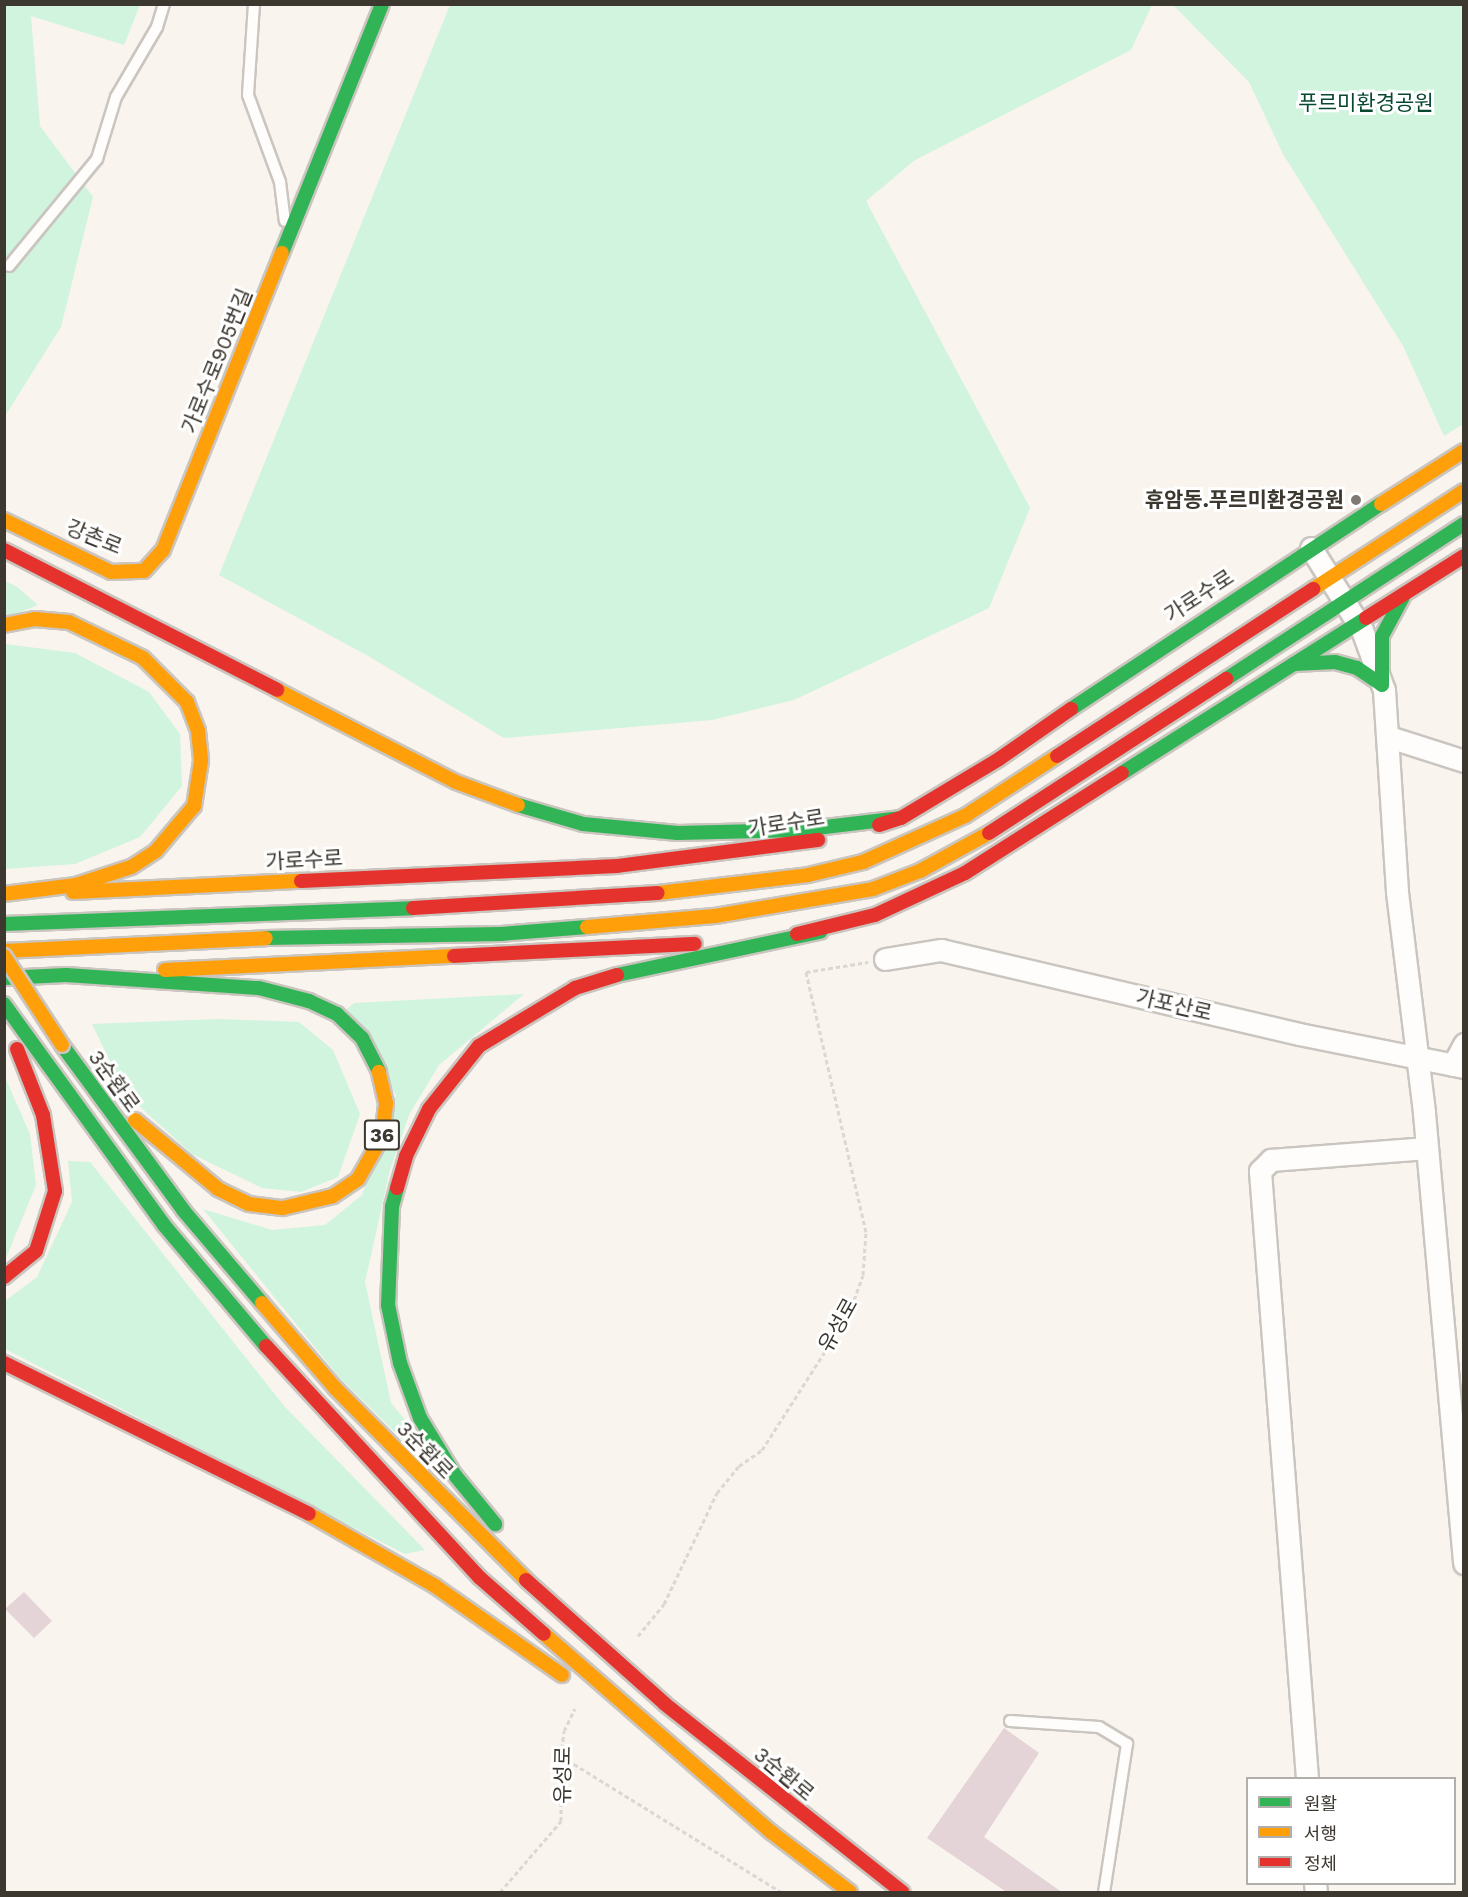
<!DOCTYPE html>
<meta charset="utf-8">
<style>
body{margin:0}
#map{position:relative;width:1468px;height:1897px;overflow:hidden;background:#f9f4ed;font-family:"Work Sans","Noto Sans KR",sans-serif}
div>[style]{position:absolute}
.green>*{inset:0;background:#d0f4de}
.building>*{inset:0;background:#e4d4d7}
.path>*{height:3px;margin-top:-1.5px;transform-origin:0;background:repeating-linear-gradient(90deg,#dad8d5 0 4.5px,transparent 0 7.5px)}
.roads{filter:drop-shadow(2px 0 #cac5bf) drop-shadow(-2px 0 #cac5bf) drop-shadow(0 2px #cac5bf) drop-shadow(0 -2px #cac5bf)}
.lane>*{height:10px;margin:-5px;padding:0 5px;transform-origin:5px;border-radius:5px;background:#fefdfc}
.street>*{height:21px;margin:-10.5px;padding:0 10.5px;transform-origin:10.5px;border-radius:10.5px;background:#fefdfc}
.fast>*{height:14px;margin:-7px;padding:0 7px;transform-origin:7px;border-radius:7px;background:#30b455}
.slow>*{height:14px;margin:-7px;padding:0 7px;transform-origin:7px;border-radius:7px;background:#ff9f0a}
.jam>*{height:14px;margin:-7px;padding:0 7px;transform-origin:7px;border-radius:7px;background:#e5322d}
.bridges{filter:drop-shadow(2px 0 #cac5bf) drop-shadow(-2px 0 #cac5bf) drop-shadow(0 2px #cac5bf) drop-shadow(0 -2px #cac5bf)}
.slow-bridge>*{height:14px;margin:-7px;padding:0 7px;transform-origin:7px;border-radius:7px;background:#ff9f0a}
.dots>*{width:16px;height:16px;translate:-50% -50%;box-sizing:border-box;border:3px solid #fff;border-radius:50%}
span{translate:-50% -50%;white-space:nowrap;text-align:center;line-height:1.15;-webkit-text-stroke:6px #fff;paint-order:stroke}
.shield-label span{padding:2px 4px;background:#fff;border:2px solid;border-radius:4px;-webkit-text-stroke-width:0}
.shield-label{font-size:20px;color:#3c372f;font-weight:700}
.park-label{font-size:21px;color:#084830}
.street-label{font-size:21px;color:#3c372f}
.poi-label{font-size:21px;color:#3c372f;font-weight:700}
.right{translate:-100% -50%;text-align:right}
.frame{position:absolute;inset:0;border:6px solid #3c372f;pointer-events:none}
.legend{position:absolute;left:1246px;top:1777px;width:210px;height:108px;box-sizing:border-box;background:#fff;border:2px solid #b1afac;margin:0;padding:8px 10px;list-style:none;font-size:18px;color:#3c372f}
.legend li{display:flex;align-items:center;gap:12px;height:30px}
.legend b{width:30px;border:2px solid #b1afac}
</style>
<div id="map">
<div class="green">
<i style="clip-path:polygon(5px 5px,140px 5px,124px 45px,31px 16px,40px 126px,93px 197px,61px 327px,5px 416px)"></i>
<i style="clip-path:polygon(450px 5px,1152px 5px,1131px 50px,915px 160px,866px 201px,1030px 508px,989px 608px,794px 700px,712px 720px,504px 738px,370px 657px,219px 575px)"></i>
<i style="clip-path:polygon(1173px 5px,1463px 5px,1463px 424px,1444px 436px,1403px 346px,1283px 154px,1249px 82px)"></i>
<i style="clip-path:polygon(4px 581px,16px 586px,38px 605px,5px 618px)"></i>
<i style="clip-path:polygon(5px 644px,75px 653px,149px 692px,180px 734px,182px 786px,140px 837px,75px 864px,5px 869px)"></i>
<i style="clip-path:polygon(524px 994px,439px 1065px,409px 1115px,390px 1170px,365px 1282px,391px 1403px,420px 1438px,404px 1441px,339px 1377px,203px 1209px,272px 1230px,325px 1225px,362px 1195px,396px 1095px,345px 1011px,354px 1003px)"></i>
<i style="clip-path:polygon(219px 1019px,299px 1022px,333px 1050px,360px 1114px,338px 1177px,301px 1192px,262px 1188px,192px 1154px,126px 1094px,92px 1024px)"></i>
<i style="clip-path:polygon(4px 1075px,30px 1134px,36px 1185px,4px 1263px)"></i>
<i style="clip-path:polygon(68px 1161px,90px 1162px,285px 1407px,425px 1550px,405px 1554px,5px 1349px,5px 1301px,37px 1277px,72px 1202px)"></i>
</div>
<div class="building">
<i style="clip-path:polygon(24px 1592px,52px 1621px,34px 1638px,5px 1609px)"></i>
<i style="clip-path:polygon(1004px 1728px,1039px 1753px,984px 1837px,1063px 1893px,1008px 1893px,927px 1838px)"></i>
</div>
<div class="path">
<i style="left:638px;top:1636px;width:41px;rotate:-50.9deg"></i>
<i style="left:664px;top:1604px;width:123px;rotate:-64.5deg"></i>
<i style="left:717px;top:1493px;width:35px;rotate:-51deg"></i>
<i style="left:739px;top:1466px;width:28px;rotate:-35deg"></i>
<i style="left:762px;top:1450px;width:161px;rotate:-57.4deg"></i>
<i style="left:849px;top:1314px;width:41px;rotate:-70.3deg"></i>
<i style="left:863px;top:1275px;width:43px;rotate:-86deg"></i>
<i style="left:866px;top:1232px;width:267px;rotate:-103deg"></i>
<i style="left:806px;top:972px;width:63px;rotate:-9.2deg"></i>
<i style="left:561px;top:1756px;width:259px;rotate:31.7deg"></i>
<i style="left:500px;top:1892px;width:94px;rotate:-49.3deg"></i>
<i style="left:561px;top:1821px;width:65px;rotate:-90deg"></i>
<i style="left:561px;top:1756px;width:25px;rotate:-83deg"></i>
<i style="left:564px;top:1731px;width:25px;rotate:-64deg"></i>
</div>
<div class="roads">
<div class="lane">
<i style="left:254px;top:4px;width:91px;rotate:93.8deg"></i>
<i style="left:248px;top:95px;width:93px;rotate:69.8deg"></i>
<i style="left:280px;top:182px;width:39px;rotate:83deg"></i>
<i style="left:9px;top:266px;width:139px;rotate:-50.6deg"></i>
<i style="left:97px;top:159px;width:65px;rotate:-73deg"></i>
<i style="left:116px;top:97px;width:81px;rotate:-59.6deg"></i>
<i style="left:157px;top:27px;width:24px;rotate:-73deg"></i>
<i style="left:1010px;top:1721px;width:89px;rotate:3.9deg"></i>
<i style="left:1099px;top:1727px;width:33px;rotate:31deg"></i>
<i style="left:1127px;top:1744px;width:150px;rotate:98.8deg"></i>
</div>
<div class="street">
<i style="left:1311px;top:548px;width:97px;rotate:58.1deg"></i>
<i style="left:1362px;top:630px;width:64px;rotate:69.9deg"></i>
<i style="left:1384px;top:690px;width:202px;rotate:86.3deg"></i>
<i style="left:1397px;top:892px;width:223px;rotate:83deg"></i>
<i style="left:1424px;top:1113px;width:452px;rotate:84.9deg"></i>
<i style="left:1389px;top:737px;width:79px;rotate:17.7deg"></i>
<i style="left:885px;top:959px;width:57px;rotate:-9.1deg"></i>
<i style="left:941px;top:950px;width:368px;rotate:13.2deg"></i>
<i style="left:1299px;top:1034px;width:168px;rotate:11.3deg"></i>
<i style="left:1453px;top:1065px;width:24px;rotate:-62deg"></i>
<i style="left:1307px;top:1778px;width:609px;rotate:-94.43deg"></i>
<i style="left:1260px;top:1171px;width:16px;rotate:-45deg"></i>
<i style="left:1271px;top:1160px;width:156px;rotate:-4.4deg"></i>
<i style="left:1315px;top:1884px;width:8px;rotate:83deg"></i>
</div>
<div class="fast">
<i style="left:282px;top:253px;width:268px;rotate:-68.1deg"></i>
<i style="left:1294px;top:664px;width:41px;rotate:-2.8deg"></i>
<i style="left:1335px;top:662px;width:23px;rotate:15deg"></i>
<i style="left:1357px;top:668px;width:30px;rotate:34deg"></i>
<i style="left:1226px;top:679px;width:284px;rotate:-33.1deg"></i>
<i style="left:1382px;top:685px;width:49px;rotate:-90deg"></i>
<i style="left:1382px;top:636px;width:44px;rotate:-61.7deg"></i>
<i style="left:1071px;top:709px;width:372px;rotate:-33.5deg"></i>
<i style="left:1122px;top:773px;width:289px;rotate:-32.4deg"></i>
<i style="left:518px;top:805px;width:68px;rotate:16.3deg"></i>
<i style="left:583px;top:824px;width:95px;rotate:5.4deg"></i>
<i style="left:678px;top:833px;width:122px;rotate:-1.4deg"></i>
<i style="left:800px;top:830px;width:102px;rotate:-6.8deg"></i>
<i style="left:4px;top:924px;width:409px;rotate:-2.2deg"></i>
<i style="left:266px;top:938px;width:235px;rotate:-1deg"></i>
<i style="left:501px;top:934px;width:86px;rotate:-4.7deg"></i>
<i style="left:66px;top:975px;width:193px;rotate:3.9deg"></i>
<i style="left:259px;top:988px;width:52px;rotate:14.6deg"></i>
<i style="left:309px;top:1001px;width:31px;rotate:25deg"></i>
<i style="left:337px;top:1014px;width:35px;rotate:44deg"></i>
<i style="left:362px;top:1038px;width:38px;rotate:63deg"></i>
<i style="left:617px;top:975px;width:208px;rotate:-12deg"></i>
<i style="left:4px;top:978px;width:62px;rotate:-2.8deg"></i>
<i style="left:4px;top:1004px;width:273px;rotate:54.1deg"></i>
<i style="left:164px;top:1225px;width:158px;rotate:49.9deg"></i>
<i style="left:62px;top:1045px;width:205px;rotate:53.7deg"></i>
<i style="left:183px;top:1210px;width:122px;rotate:49.7deg"></i>
<i style="left:397px;top:1188px;width:20px;rotate:105deg"></i>
<i style="left:392px;top:1207px;width:98px;rotate:92.3deg"></i>
<i style="left:388px;top:1305px;width:59px;rotate:78.3deg"></i>
<i style="left:400px;top:1363px;width:59px;rotate:70deg"></i>
<i style="left:420px;top:1418px;width:66px;rotate:58.7deg"></i>
<i style="left:454px;top:1474px;width:65px;rotate:50.6deg"></i>
</div>
<div class="slow">
<i style="left:1381px;top:504px;width:98px;rotate:-32.6deg"></i>
<i style="left:4px;top:520px;width:119px;rotate:25.9deg"></i>
<i style="left:111px;top:572px;width:33px;rotate:-2deg"></i>
<i style="left:144px;top:571px;width:28px;rotate:-48deg"></i>
<i style="left:163px;top:550px;width:320px;rotate:-68.2deg"></i>
<i style="left:1313px;top:589px;width:180px;rotate:-33deg"></i>
<i style="left:4px;top:625px;width:32px;rotate:-11deg"></i>
<i style="left:35px;top:619px;width:34px;rotate:5deg"></i>
<i style="left:69px;top:622px;width:82px;rotate:25.9deg"></i>
<i style="left:143px;top:658px;width:62px;rotate:45deg"></i>
<i style="left:187px;top:702px;width:31px;rotate:69deg"></i>
<i style="left:198px;top:731px;width:30px;rotate:84deg"></i>
<i style="left:201px;top:761px;width:46px;rotate:98.8deg"></i>
<i style="left:194px;top:806px;width:59px;rotate:130.2deg"></i>
<i style="left:156px;top:851px;width:30px;rotate:147deg"></i>
<i style="left:131px;top:867px;width:58px;rotate:161.9deg"></i>
<i style="left:76px;top:885px;width:73px;rotate:172.9deg"></i>
<i style="left:277px;top:690px;width:201px;rotate:27.2deg"></i>
<i style="left:456px;top:782px;width:66px;rotate:20.4deg"></i>
<i style="left:73px;top:892px;width:228px;rotate:-2.8deg"></i>
<i style="left:658px;top:893px;width:151px;rotate:-6.8deg"></i>
<i style="left:808px;top:875px;width:57px;rotate:-13.3deg"></i>
<i style="left:863px;top:862px;width:112px;rotate:-24.3deg"></i>
<i style="left:965px;top:816px;width:110px;rotate:-33.1deg"></i>
<i style="left:587px;top:927px;width:128px;rotate:-4.9deg"></i>
<i style="left:715px;top:916px;width:160px;rotate:-9.7deg"></i>
<i style="left:873px;top:889px;width:50px;rotate:-21deg"></i>
<i style="left:920px;top:871px;width:79px;rotate:-28.8deg"></i>
<i style="left:4px;top:951px;width:262px;rotate:-2.8deg"></i>
<i style="left:165px;top:970px;width:289px;rotate:-2.8deg"></i>
<i style="left:135px;top:1120px;width:108px;rotate:39.7deg"></i>
<i style="left:218px;top:1189px;width:34px;rotate:26deg"></i>
<i style="left:249px;top:1204px;width:34px;rotate:7deg"></i>
<i style="left:283px;top:1208px;width:51px;rotate:-13.5deg"></i>
<i style="left:333px;top:1196px;width:30px;rotate:-34deg"></i>
<i style="left:358px;top:1179px;width:48px;rotate:-60.3deg"></i>
<i style="left:382px;top:1137px;width:34px;rotate:-83deg"></i>
<i style="left:386px;top:1103px;width:32px;rotate:-103deg"></i>
<i style="left:262px;top:1303px;width:112px;rotate:49.3deg"></i>
<i style="left:335px;top:1388px;width:271px;rotate:45.1deg"></i>
<i style="left:309px;top:1514px;width:145px;rotate:29.7deg"></i>
<i style="left:435px;top:1586px;width:155px;rotate:35deg"></i>
<i style="left:544px;top:1634px;width:301px;rotate:41.1deg"></i>
<i style="left:771px;top:1832px;width:99px;rotate:37.2deg"></i>
</div>
<div class="jam">
<i style="left:4px;top:550px;width:307px;rotate:27.1deg"></i>
<i style="left:1366px;top:618px;width:116px;rotate:-32.3deg"></i>
<i style="left:1057px;top:756px;width:306px;rotate:-33.1deg"></i>
<i style="left:879px;top:825px;width:23px;rotate:-18deg"></i>
<i style="left:901px;top:818px;width:114px;rotate:-31deg"></i>
<i style="left:999px;top:759px;width:88px;rotate:-34.8deg"></i>
<i style="left:989px;top:833px;width:283px;rotate:-33deg"></i>
<i style="left:301px;top:881px;width:316px;rotate:-2.7deg"></i>
<i style="left:617px;top:866px;width:203px;rotate:-7.4deg"></i>
<i style="left:413px;top:908px;width:245px;rotate:-3.5deg"></i>
<i style="left:797px;top:934px;width:80px;rotate:-13.7deg"></i>
<i style="left:875px;top:915px;width:99px;rotate:-25deg"></i>
<i style="left:965px;top:873px;width:186px;rotate:-32.5deg"></i>
<i style="left:454px;top:956px;width:241px;rotate:-2.9deg"></i>
<i style="left:397px;top:1188px;width:33px;rotate:-74deg"></i>
<i style="left:406px;top:1156px;width:52px;rotate:-63.9deg"></i>
<i style="left:429px;top:1109px;width:80px;rotate:-51.6deg"></i>
<i style="left:479px;top:1046px;width:112px;rotate:-31.1deg"></i>
<i style="left:575px;top:988px;width:44px;rotate:-17.2deg"></i>
<i style="left:4px;top:1277px;width:41px;rotate:-39.1deg"></i>
<i style="left:36px;top:1251px;width:63px;rotate:-72.4deg"></i>
<i style="left:55px;top:1191px;width:77px;rotate:-99deg"></i>
<i style="left:43px;top:1115px;width:71px;rotate:-111.5deg"></i>
<i style="left:266px;top:1346px;width:314px;rotate:47.3deg"></i>
<i style="left:479px;top:1577px;width:86px;rotate:41.2deg"></i>
<i style="left:4px;top:1363px;width:340px;rotate:26.3deg"></i>
<i style="left:526px;top:1580px;width:186px;rotate:41.7deg"></i>
<i style="left:665px;top:1704px;width:303px;rotate:38.4deg"></i>
</div>
</div>
<div class="bridges">
<div class="slow-bridge">
<i style="left:4px;top:956px;width:106px;rotate:56.9deg"></i>
</div>
</div>
<div class="dots">
<i style="left:1356px;top:500px;background:#7e7972"></i>
</div>
<div class="shield-label">
<span style="left:382px;top:1135px">36</span>
</div>
<div class="park-label">
<span style="left:1366px;top:103px">푸르미환경공원</span>
</div>
<div class="street-label">
<span style="left:217px;top:361px;rotate:-68deg">가로수로905번길</span>
<span style="left:94px;top:537px;rotate:22deg">강촌로</span>
<span style="left:1199px;top:596px;rotate:-33deg">가로수로</span>
<span style="left:786px;top:823px;rotate:-9deg">가로수로</span>
<span style="left:304px;top:860px;rotate:-3deg">가로수로</span>
<span style="left:1174px;top:1005px;rotate:13deg">가포산로</span>
<span style="left:114px;top:1081px;rotate:54deg">3순환로</span>
<span style="left:838px;top:1325px;rotate:-61deg">유성로</span>
<span style="left:425px;top:1450px;rotate:46deg">3순환로</span>
<span style="left:784px;top:1774px;rotate:40deg">3순환로</span>
<span style="left:563px;top:1775px;rotate:-89deg">유성로</span>
</div>
<div class="poi-label">
<span class="right" style="left:1344px;top:500px">휴암동.푸르미환경공원</span>
</div>
<div class="frame"></div>
<ul class="legend">
<li><b style="height:8px;background:#30b455"></b>원활</li>
<li><b style="height:8px;background:#ff9f0a"></b>서행</li>
<li><b style="height:8px;background:#e5322d"></b>정체</li>
</ul>
</div>
